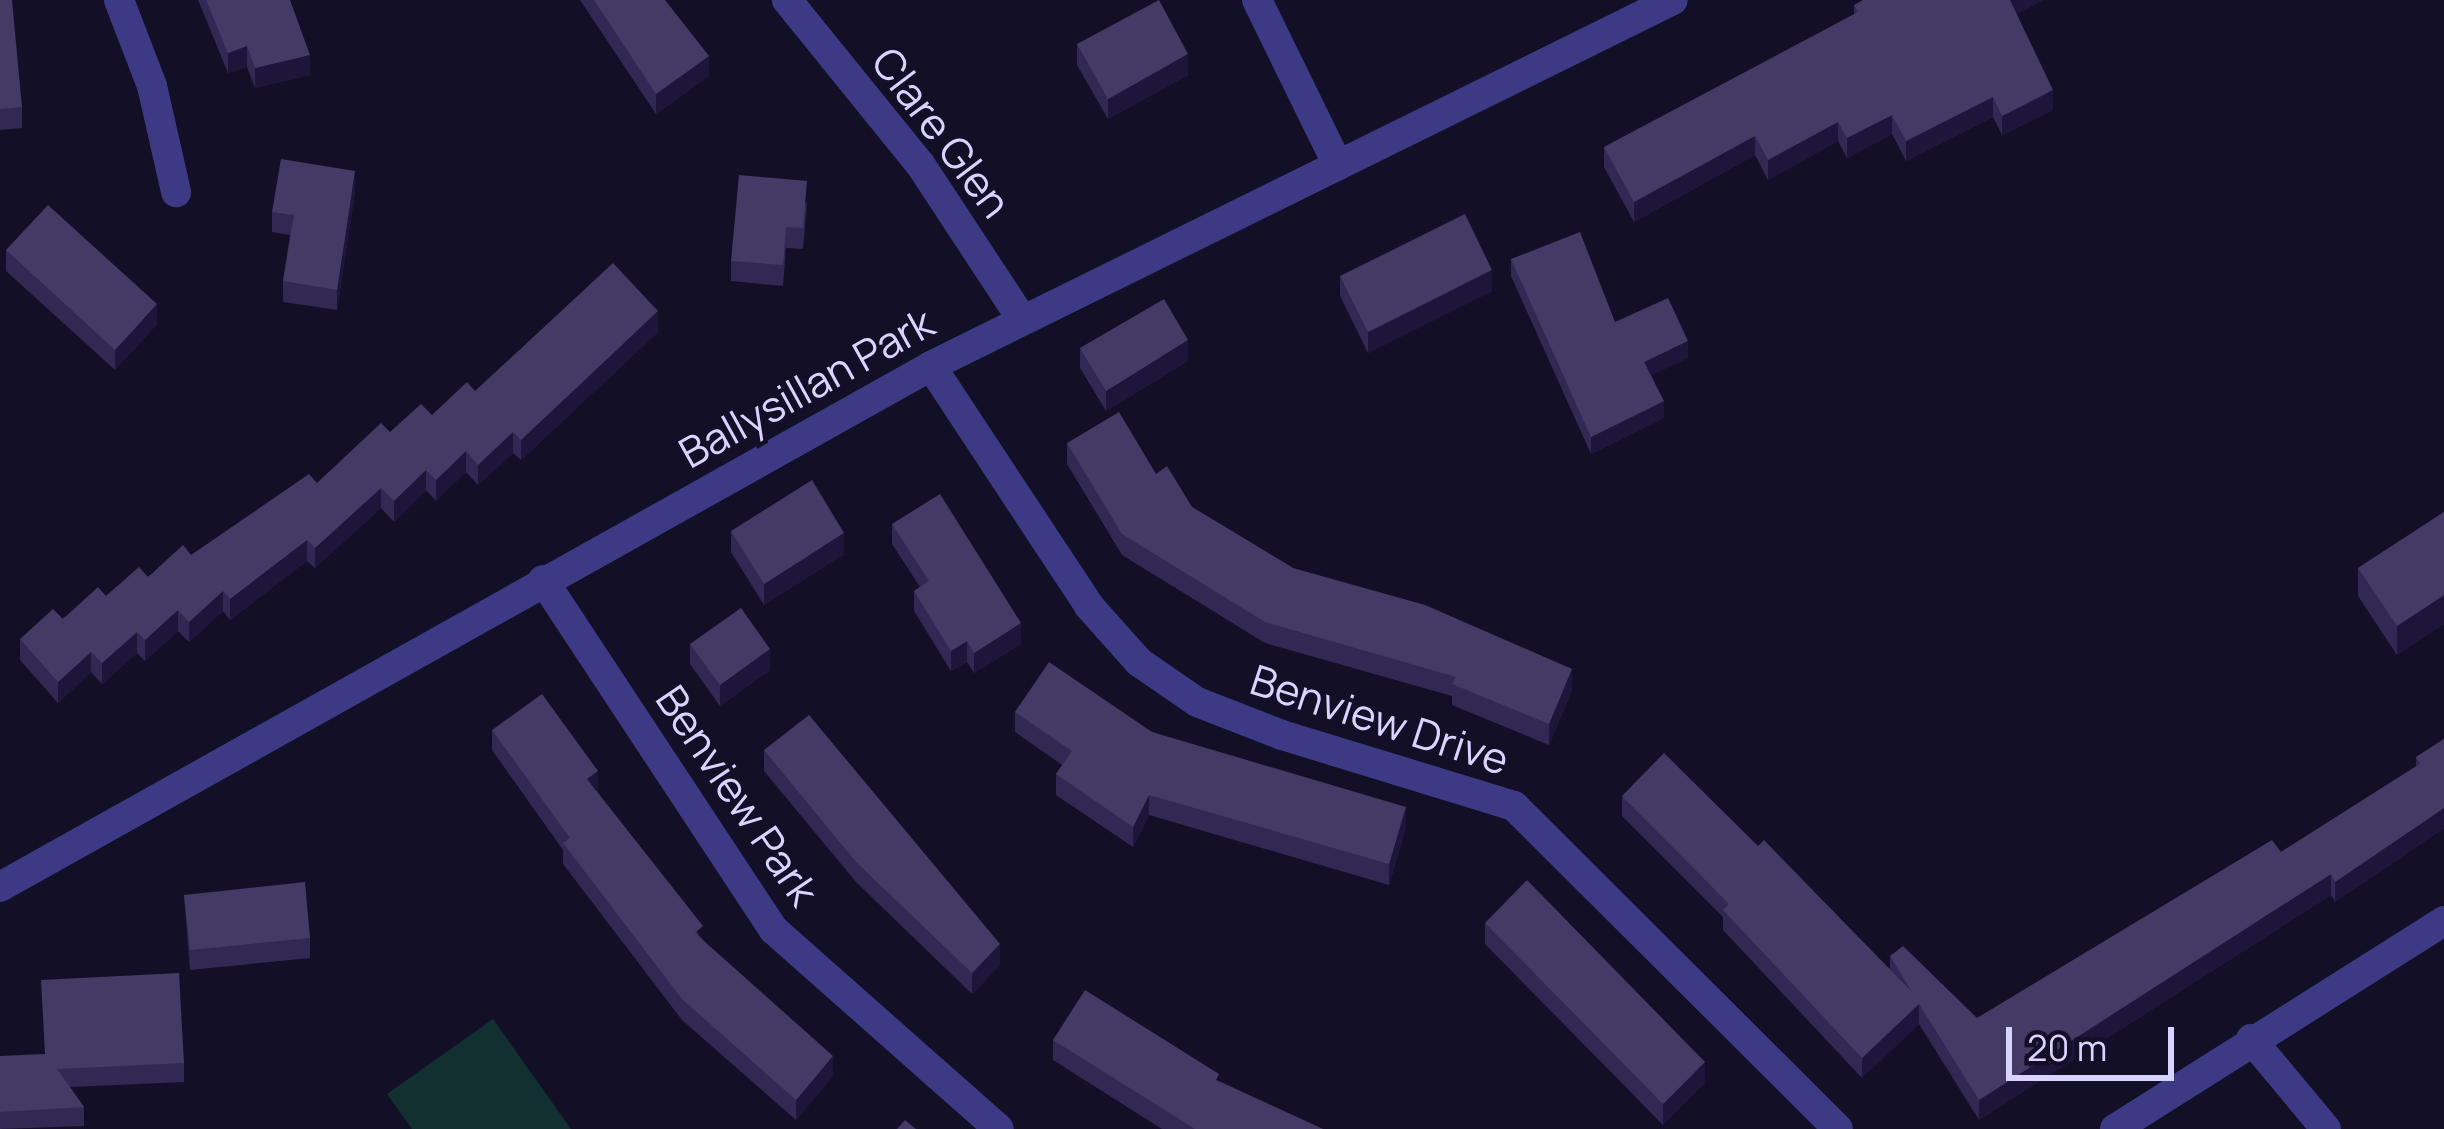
<!DOCTYPE html>
<style>
body{margin:0}
#map{position:relative;width:2444px;height:1129px;overflow:hidden;background:#130f26;font-family:Manrope,sans-serif}
div>[style]{position:absolute}
.green>*{inset:0;background:#12302f}
.minor>*{height:30px;margin:-15px;padding:0 15px;transform-origin:15px;border-radius:15px;background:#3d3a85}
.wall>*{inset:0;background:#312854}
.shaded-wall>*{inset:0;background:#1d163a}
.building>*{inset:0;background:#433a66}
span{translate:-50% -50%;white-space:nowrap;text-align:center;line-height:1.15;-webkit-text-stroke:9px #130f26;paint-order:stroke}
.street-label{font-size:42px;color:#d9d4ff}
.scale{position:absolute;left:2006px;top:1027px;width:168px;height:54px;box-sizing:border-box;border:6px solid #d9d4ff;border-top:0;padding-left:15px;font-size:36px;line-height:42px;white-space:nowrap;color:#d9d4ff;-webkit-text-stroke:9px #130f26;paint-order:stroke}
</style>
<div id="map">
<div class="green">
<i style="clip-path:polygon(493px 1019px,571px 1129px,412px 1129px,387px 1094px)"></i>
</div>
<div class="minor">
<i style="left:119px;top:0;width:92px;rotate:69deg"></i>
<i style="left:152px;top:86px;width:109px;rotate:77.2deg"></i>
<i style="left:787px;top:0;width:211px;rotate:51deg"></i>
<i style="left:920px;top:164px;width:186px;rotate:56.7deg"></i>
<i style="left:1257px;top:0;width:184px;rotate:63.9deg"></i>
<i style="left:931px;top:366px;width:287px;rotate:56.6deg"></i>
<i style="left:1089px;top:606px;width:75px;rotate:48.2deg"></i>
<i style="left:1139px;top:662px;width:70px;rotate:34.6deg"></i>
<i style="left:1197px;top:702px;width:91px;rotate:21.2deg"></i>
<i style="left:1282px;top:735px;width:243px;rotate:17deg"></i>
<i style="left:1514px;top:806px;width:457px;rotate:44.9deg"></i>
<i style="left:543px;top:580px;width:419px;rotate:56.6deg"></i>
<i style="left:774px;top:930px;width:300px;rotate:41.5deg"></i>
<i style="left:0;top:887px;width:1067px;rotate:-29.23deg"></i>
<i style="left:931px;top:366px;width:827px;rotate:-26.26deg"></i>
<i style="left:2251px;top:1039px;width:117px;rotate:50.2deg"></i>
<i style="left:2115px;top:1129px;width:389px;rotate:-32.3deg"></i>
</div>
<div class="wall">
<i style="clip-path:polygon(0 0,22px 107px,22px 128px,0 130px)"></i>
<i style="clip-path:polygon(198px 0,290px 0,310px 75px,255px 88px,247px 67px,228px 73px)"></i>
<i style="clip-path:polygon(580px 0,665px 0,709px 76px,656px 114px)"></i>
<i style="clip-path:polygon(2043px 0,2017px 14px,2053px 110px,2002px 135px,1993px 117px,1906px 161px,1892px 134px,1847px 158px,1838px 141px,1768px 180px,1755px 155px,1634px 222px,1604px 167px,1604px 147px,1854px 15px,1854px 5px)"></i>
<i style="clip-path:polygon(1077px 44px,1188px 75px,1108px 119px,1077px 65px)"></i>
<i style="clip-path:polygon(355px 192px,337px 310px,283px 302px,283px 281px,290px 235px,272px 232px,272px 212px)"></i>
<i style="clip-path:polygon(807px 202px,803px 249px,786px 248px,783px 286px,731px 281px,731px 261px)"></i>
<i style="clip-path:polygon(6px 250px,157px 324px,115px 370px,6px 271px)"></i>
<i style="clip-path:polygon(1511px 259px,1615px 322px,1688px 358px,1651px 375px,1664px 418px,1591px 454px,1511px 276px)"></i>
<i style="clip-path:polygon(1340px 276px,1492px 291px,1368px 353px,1340px 296px)"></i>
<i style="clip-path:polygon(658px 332px,521px 460px,513px 453px,478px 485px,466px 472px,436px 501px,426px 490px,394px 522px,381px 508px,315px 568px,307px 561px,230px 620px,223px 611px,189px 642px,178px 631px,145px 661px,137px 653px,102px 684px,91px 672px,58px 703px,20px 660px,20px 639px,191px 555px,317px 483px,390px 432px,432px 415px,475px 391px)"></i>
<i style="clip-path:polygon(1080px 348px,1188px 361px,1106px 411px,1080px 368px)"></i>
<i style="clip-path:polygon(1067px 443px,1156px 474px,1192px 507px,1293px 568px,1572px 690px,1549px 745px,1452px 705px,1452px 696px,1265px 643px,1122px 555px,1067px 464px)"></i>
<i style="clip-path:polygon(2444px 512px,2444px 624px,2397px 655px,2358px 596px,2358px 568px)"></i>
<i style="clip-path:polygon(892px 524px,1021px 644px,974px 673px,967px 662px,951px 671px,914px 611px,914px 591px,920px 587px,892px 544px)"></i>
<i style="clip-path:polygon(731px 531px,844px 554px,764px 605px,731px 552px)"></i>
<i style="clip-path:polygon(690px 644px,770px 670px,720px 706px,690px 664px)"></i>
<i style="clip-path:polygon(1015px 712px,1152px 732px,1406px 827px,1389px 885px,1149px 815px,1133px 847px,1056px 795px,1056px 774px,1062px 765px,1015px 732px)"></i>
<i style="clip-path:polygon(492px 730px,597px 792px,703px 940px,833px 1076px,796px 1120px,682px 1020px,563px 864px,563px 850px,492px 750px)"></i>
<i style="clip-path:polygon(2444px 739px,2444px 828px,2335px 902px,2331px 895px,1979px 1120px,1919px 1024px,1862px 1078px,1723px 930px,1723px 917px,1622px 816px,1622px 796px,1758px 846px,1890px 969px,1890px 956px,1977px 1018px,2281px 852px,2416px 766px,2416px 757px)"></i>
<i style="clip-path:polygon(764px 750px,1000px 965px,972px 994px,856px 882px,764px 771px)"></i>
<i style="clip-path:polygon(184px 895px,310px 938px,310px 958px,190px 970px)"></i>
<i style="clip-path:polygon(1485px 923px,1705px 1082px,1663px 1125px,1485px 944px)"></i>
<i style="clip-path:polygon(1053px 1040px,1219px 1081px,1323px 1129px,1162px 1129px,1053px 1060px)"></i>
<i style="clip-path:polygon(0 1056px,184px 1063px,184px 1082px,70px 1087px,84px 1107px,84px 1126px,0 1129px)"></i>
</div>
<div class="shaded-wall">
<i style="clip-path:polygon(2009px 0,2043px 0,2009px 19px)"></i>
<i style="clip-path:polygon(247px 46px,247px 67px,228px 73px,228px 53px)"></i>
<i style="clip-path:polygon(1188px 54px,1188px 75px,1108px 119px,1108px 99px)"></i>
<i style="clip-path:polygon(310px 55px,310px 75px,255px 88px,255px 68px)"></i>
<i style="clip-path:polygon(709px 56px,709px 76px,656px 114px,656px 94px)"></i>
<i style="clip-path:polygon(2053px 90px,2053px 110px,2002px 135px,2002px 116px)"></i>
<i style="clip-path:polygon(1993px 97px,1993px 117px,1906px 161px,1906px 141px)"></i>
<i style="clip-path:polygon(1892px 115px,1892px 134px,1847px 158px,1847px 138px)"></i>
<i style="clip-path:polygon(1838px 122px,1838px 141px,1768px 180px,1768px 160px)"></i>
<i style="clip-path:polygon(1755px 136px,1755px 155px,1634px 222px,1634px 202px)"></i>
<i style="clip-path:polygon(355px 171px,355px 192px,337px 310px,337px 290px)"></i>
<i style="clip-path:polygon(1492px 270px,1492px 291px,1368px 353px,1368px 332px)"></i>
<i style="clip-path:polygon(157px 304px,157px 324px,115px 370px,115px 350px)"></i>
<i style="clip-path:polygon(658px 311px,658px 332px,521px 460px,521px 440px)"></i>
<i style="clip-path:polygon(1188px 340px,1188px 361px,1106px 411px,1106px 391px)"></i>
<i style="clip-path:polygon(1688px 341px,1688px 358px,1644px 379px,1644px 362px)"></i>
<i style="clip-path:polygon(1664px 401px,1664px 418px,1591px 454px,1591px 437px)"></i>
<i style="clip-path:polygon(513px 432px,513px 453px,478px 485px,478px 465px)"></i>
<i style="clip-path:polygon(466px 451px,466px 472px,436px 501px,436px 480px)"></i>
<i style="clip-path:polygon(426px 470px,426px 490px,394px 522px,394px 501px)"></i>
<i style="clip-path:polygon(381px 488px,381px 508px,315px 568px,315px 548px)"></i>
<i style="clip-path:polygon(844px 533px,844px 554px,764px 605px,764px 584px)"></i>
<i style="clip-path:polygon(307px 540px,307px 561px,230px 620px,230px 599px)"></i>
<i style="clip-path:polygon(223px 591px,223px 611px,189px 642px,189px 622px)"></i>
<i style="clip-path:polygon(2444px 595px,2444px 624px,2397px 655px,2397px 626px)"></i>
<i style="clip-path:polygon(178px 610px,178px 631px,145px 661px,145px 640px)"></i>
<i style="clip-path:polygon(1021px 623px,1021px 644px,974px 673px,974px 653px)"></i>
<i style="clip-path:polygon(137px 632px,137px 653px,102px 684px,102px 663px)"></i>
<i style="clip-path:polygon(967px 641px,967px 662px,951px 671px,951px 651px)"></i>
<i style="clip-path:polygon(770px 649px,770px 670px,720px 706px,720px 685px)"></i>
<i style="clip-path:polygon(91px 652px,91px 672px,58px 703px,58px 682px)"></i>
<i style="clip-path:polygon(1572px 669px,1572px 690px,1549px 745px,1549px 724px)"></i>
<i style="clip-path:polygon(598px 771px,598px 792px,587px 779px)"></i>
<i style="clip-path:polygon(1149px 795px,1149px 815px,1133px 847px,1133px 827px)"></i>
<i style="clip-path:polygon(1406px 807px,1406px 827px,1389px 885px,1389px 864px)"></i>
<i style="clip-path:polygon(2444px 808px,2444px 828px,2335px 902px,2335px 882px)"></i>
<i style="clip-path:polygon(2331px 874px,2331px 895px,1979px 1120px,1979px 1100px)"></i>
<i style="clip-path:polygon(1000px 944px,1000px 965px,972px 994px,972px 973px)"></i>
<i style="clip-path:polygon(1919px 1004px,1919px 1024px,1862px 1078px,1862px 1058px)"></i>
<i style="clip-path:polygon(833px 1056px,833px 1076px,796px 1120px,796px 1100px)"></i>
<i style="clip-path:polygon(1705px 1062px,1705px 1082px,1663px 1125px,1663px 1104px)"></i>
</div>
<div class="building">
<i style="clip-path:polygon(0 0,12px 0,22px 107px,0 109px)"></i>
<i style="clip-path:polygon(206px 0,290px 0,310px 55px,255px 68px,247px 46px,228px 53px)"></i>
<i style="clip-path:polygon(594px 0,665px 0,709px 56px,656px 94px)"></i>
<i style="clip-path:polygon(1159px 0,1188px 54px,1108px 99px,1077px 44px)"></i>
<i style="clip-path:polygon(1863px 0,2010px 0,2053px 90px,2002px 116px,1993px 97px,1906px 141px,1892px 115px,1847px 138px,1838px 122px,1768px 160px,1755px 136px,1634px 202px,1604px 147px,1858px 12px,1854px 5px)"></i>
<i style="clip-path:polygon(281px 159px,355px 171px,337px 290px,283px 281px,294px 215px,272px 212px)"></i>
<i style="clip-path:polygon(739px 175px,807px 181px,803px 228px,786px 227px,783px 265px,731px 261px)"></i>
<i style="clip-path:polygon(48px 205px,157px 304px,115px 350px,6px 250px)"></i>
<i style="clip-path:polygon(1465px 214px,1492px 270px,1368px 332px,1340px 276px)"></i>
<i style="clip-path:polygon(1580px 232px,1615px 322px,1668px 298px,1688px 341px,1644px 362px,1664px 401px,1591px 437px,1511px 259px)"></i>
<i style="clip-path:polygon(613px 263px,658px 311px,521px 440px,513px 432px,478px 465px,466px 451px,436px 480px,426px 470px,394px 501px,381px 488px,315px 548px,307px 540px,230px 599px,223px 591px,189px 622px,178px 610px,145px 640px,137px 632px,102px 663px,91px 652px,58px 682px,20px 639px,53px 609px,63px 619px,98px 587px,106px 596px,139px 567px,148px 577px,183px 545px,191px 555px,309px 474px,317px 483px,381px 423px,390px 432px,421px 404px,432px 415px,467px 382px,475px 391px)"></i>
<i style="clip-path:polygon(1164px 299px,1188px 340px,1106px 391px,1080px 348px)"></i>
<i style="clip-path:polygon(1119px 412px,1156px 474px,1167px 466px,1192px 507px,1293px 568px,1425px 605px,1572px 669px,1549px 724px,1452px 684px,1456px 677px,1265px 622px,1122px 534px,1067px 443px)"></i>
<i style="clip-path:polygon(812px 480px,844px 533px,764px 584px,731px 531px)"></i>
<i style="clip-path:polygon(940px 494px,1021px 623px,974px 653px,967px 641px,951px 651px,914px 591px,929px 581px,892px 524px)"></i>
<i style="clip-path:polygon(2444px 512px,2444px 595px,2397px 626px,2358px 568px)"></i>
<i style="clip-path:polygon(741px 608px,770px 649px,720px 685px,690px 644px)"></i>
<i style="clip-path:polygon(1049px 662px,1152px 732px,1406px 807px,1389px 864px,1149px 795px,1133px 827px,1056px 774px,1072px 751px,1015px 712px)"></i>
<i style="clip-path:polygon(542px 694px,598px 771px,587px 779px,703px 926px,695px 933px,833px 1056px,796px 1100px,682px 999px,563px 843px,570px 838px,492px 730px)"></i>
<i style="clip-path:polygon(809px 715px,1000px 944px,972px 973px,856px 862px,764px 750px)"></i>
<i style="clip-path:polygon(2444px 739px,2444px 808px,2335px 882px,2331px 874px,1979px 1100px,1919px 1004px,1862px 1058px,1723px 910px,1729px 904px,1622px 796px,1664px 753px,1758px 846px,1764px 840px,1912px 992px,1890px 956px,1903px 946px,1977px 1018px,2272px 840px,2281px 852px,2420px 764px,2416px 757px)"></i>
<i style="clip-path:polygon(1527px 880px,1705px 1062px,1663px 1104px,1485px 923px)"></i>
<i style="clip-path:polygon(305px 882px,310px 938px,190px 950px,184px 895px)"></i>
<i style="clip-path:polygon(179px 973px,184px 1063px,57px 1069px,84px 1107px,0 1112px,0 1056px,45px 1054px,41px 980px)"></i>
<i style="clip-path:polygon(1085px 990px,1219px 1074px,1216px 1080px,1323px 1129px,1195px 1129px,1053px 1040px)"></i>
<i style="clip-path:polygon(905px 1120px,916px 1129px,897px 1129px)"></i>
</div>
<div class="street-label">
<span style="left:942px;top:132px;rotate:53deg">Clare Glen</span>
<span style="left:806px;top:387px;rotate:-29deg">Ballysillan Park</span>
<span style="left:1380px;top:719px;rotate:18deg">Benview Drive</span>
<span style="left:738px;top:795px;rotate:56deg">Benview Park</span>
</div>
<div class="scale">20 m</div>
</div>
